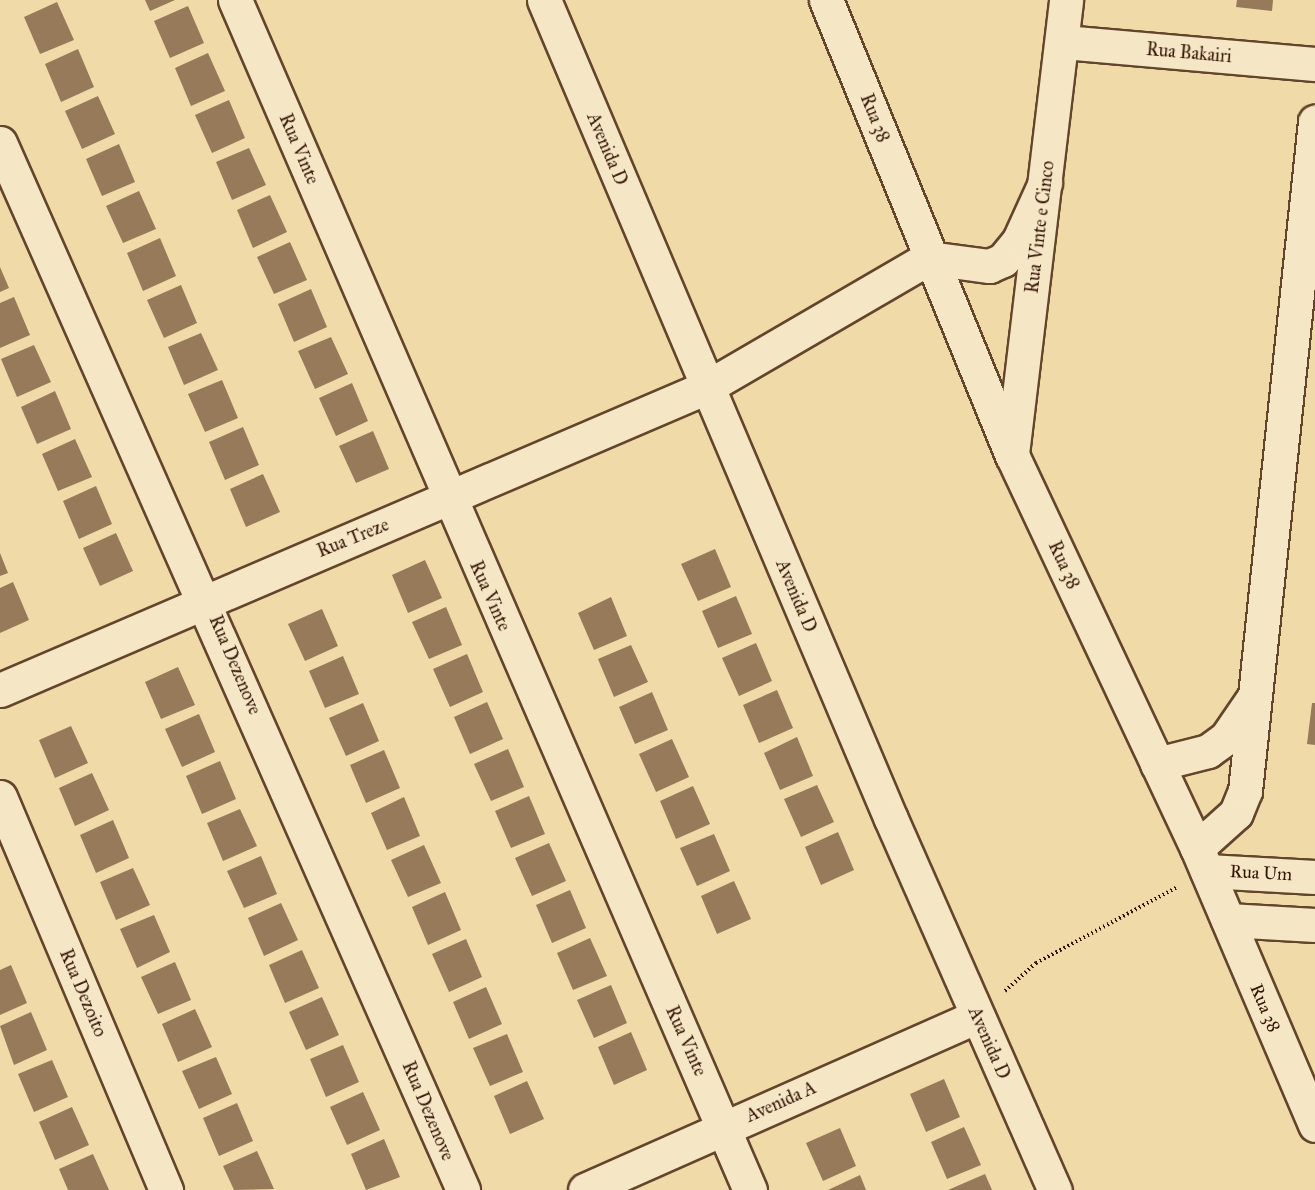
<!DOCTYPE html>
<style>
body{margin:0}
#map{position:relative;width:1315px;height:1190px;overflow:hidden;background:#f0daa8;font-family:"IM FELL Great Primer",serif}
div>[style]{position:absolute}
.building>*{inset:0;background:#967a59}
.path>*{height:4px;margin-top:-2px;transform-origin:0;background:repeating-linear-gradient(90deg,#341303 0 1.5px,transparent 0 4.5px)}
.roads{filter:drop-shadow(2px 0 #63452c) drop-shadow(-2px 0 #63452c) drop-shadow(0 2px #63452c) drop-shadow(0 -2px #63452c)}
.minor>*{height:33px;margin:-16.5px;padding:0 16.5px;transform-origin:16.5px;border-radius:16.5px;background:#f5e7c6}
span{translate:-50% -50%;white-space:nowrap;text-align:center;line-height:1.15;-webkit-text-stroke:4.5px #f5e7c6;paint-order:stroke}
.street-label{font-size:18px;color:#341303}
</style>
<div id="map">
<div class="building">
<i style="clip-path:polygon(145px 0,175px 0,150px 11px)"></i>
<i style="clip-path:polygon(1237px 0,1273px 0,1272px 11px,1236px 7px)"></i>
<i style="clip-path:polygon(57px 2px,74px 40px,40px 54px,24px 17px)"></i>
<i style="clip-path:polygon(188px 6px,204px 43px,170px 58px,154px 21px)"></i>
<i style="clip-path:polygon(78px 49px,94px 87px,61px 102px,45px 64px)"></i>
<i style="clip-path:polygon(208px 53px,225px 91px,191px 106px,175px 68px)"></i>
<i style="clip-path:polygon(98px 96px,115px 134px,82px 149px,65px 111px)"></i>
<i style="clip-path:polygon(229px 100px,245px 138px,212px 153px,195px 115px)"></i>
<i style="clip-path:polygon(119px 144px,135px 182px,102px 196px,86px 159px)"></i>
<i style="clip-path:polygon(249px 148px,266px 185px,232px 200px,216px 162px)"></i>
<i style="clip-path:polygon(139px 191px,156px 229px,123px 243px,106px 206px)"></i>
<i style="clip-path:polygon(270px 195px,287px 232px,253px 248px,237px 210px)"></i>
<i style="clip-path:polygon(160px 238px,176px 276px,143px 291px,127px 253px)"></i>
<i style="clip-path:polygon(290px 242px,307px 280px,274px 294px,257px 257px)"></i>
<i style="clip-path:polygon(0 267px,9px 288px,0 292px)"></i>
<i style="clip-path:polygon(181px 285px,197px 323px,164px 338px,147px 300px)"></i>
<i style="clip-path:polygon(311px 289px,327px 327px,294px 342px,278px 304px)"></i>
<i style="clip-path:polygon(14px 297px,30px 335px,0 348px,0 303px)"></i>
<i style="clip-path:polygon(201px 333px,218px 370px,184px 385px,168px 347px)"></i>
<i style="clip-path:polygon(331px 337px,348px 374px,315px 389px,298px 351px)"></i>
<i style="clip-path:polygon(34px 345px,51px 382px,17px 397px,1px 359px)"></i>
<i style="clip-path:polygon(222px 380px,238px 418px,205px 432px,188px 394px)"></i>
<i style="clip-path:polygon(352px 383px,368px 421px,336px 436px,319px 398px)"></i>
<i style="clip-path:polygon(55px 391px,71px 429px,37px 444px,21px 407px)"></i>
<i style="clip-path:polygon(243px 427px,259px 465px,225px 480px,209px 442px)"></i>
<i style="clip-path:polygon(373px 431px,389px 469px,356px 483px,339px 446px)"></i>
<i style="clip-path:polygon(75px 439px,92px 477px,58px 491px,42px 454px)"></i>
<i style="clip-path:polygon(263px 474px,280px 512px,246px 527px,230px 489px)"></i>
<i style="clip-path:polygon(96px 486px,112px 524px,79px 539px,63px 501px)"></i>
<i style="clip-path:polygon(116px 533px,133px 571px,100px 586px,83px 548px)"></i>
<i style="clip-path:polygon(715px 549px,731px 587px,698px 601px,681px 564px)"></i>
<i style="clip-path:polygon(0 553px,8px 573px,0 576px)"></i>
<i style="clip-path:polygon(425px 560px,442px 598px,408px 613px,392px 575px)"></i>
<i style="clip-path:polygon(13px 582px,29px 620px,0 633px,0 588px)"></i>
<i style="clip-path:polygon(736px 596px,752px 634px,718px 648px,702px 611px)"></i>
<i style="clip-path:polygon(611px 597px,627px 636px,594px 650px,578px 613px)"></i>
<i style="clip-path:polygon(446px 607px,462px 645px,429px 659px,412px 622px)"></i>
<i style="clip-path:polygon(322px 609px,338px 646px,305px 661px,288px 624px)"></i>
<i style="clip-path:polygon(756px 643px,772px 681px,739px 696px,722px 658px)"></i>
<i style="clip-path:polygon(631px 645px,648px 682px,614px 697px,598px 659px)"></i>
<i style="clip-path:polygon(467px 654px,483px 692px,450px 707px,433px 669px)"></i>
<i style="clip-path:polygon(343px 656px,359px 694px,325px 708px,309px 671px)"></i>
<i style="clip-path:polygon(178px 667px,195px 705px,161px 719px,145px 682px)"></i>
<i style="clip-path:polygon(777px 690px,793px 728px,759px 743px,743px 705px)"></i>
<i style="clip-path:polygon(652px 692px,668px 730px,635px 744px,619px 707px)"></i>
<i style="clip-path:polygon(487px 702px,503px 739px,470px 754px,454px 717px)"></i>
<i style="clip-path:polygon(363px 703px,379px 741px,346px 756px,329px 718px)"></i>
<i style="clip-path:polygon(1312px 703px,1315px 703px,1315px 745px,1307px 744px)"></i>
<i style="clip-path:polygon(199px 714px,215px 752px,182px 767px,165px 729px)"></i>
<i style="clip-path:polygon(71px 726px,88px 763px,55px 778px,39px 740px)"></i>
<i style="clip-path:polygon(797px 737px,813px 776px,780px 790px,764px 753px)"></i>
<i style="clip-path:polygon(672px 739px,689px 777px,656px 792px,639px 754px)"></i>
<i style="clip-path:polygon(508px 749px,524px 787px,491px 801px,474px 764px)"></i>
<i style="clip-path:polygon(384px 750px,400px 788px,366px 803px,350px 765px)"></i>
<i style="clip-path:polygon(220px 761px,236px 799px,202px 814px,186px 776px)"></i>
<i style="clip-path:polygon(92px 773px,109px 810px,75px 826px,59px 788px)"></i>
<i style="clip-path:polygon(817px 785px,834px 822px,801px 837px,784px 799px)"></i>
<i style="clip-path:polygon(693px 786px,710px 824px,676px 839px,660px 801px)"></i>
<i style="clip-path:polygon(529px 796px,545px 834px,511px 848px,495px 811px)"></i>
<i style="clip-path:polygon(404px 797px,420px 836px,387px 850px,371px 813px)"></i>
<i style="clip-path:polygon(240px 809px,257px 846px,223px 861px,207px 823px)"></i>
<i style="clip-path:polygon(113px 820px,129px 858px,96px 873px,80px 835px)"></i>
<i style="clip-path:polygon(838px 832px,854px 870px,821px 885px,805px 847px)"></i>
<i style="clip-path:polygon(714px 834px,730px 871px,697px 886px,680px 848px)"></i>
<i style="clip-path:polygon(549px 843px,566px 881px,532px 896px,515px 858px)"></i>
<i style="clip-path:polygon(424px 845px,441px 883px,408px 897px,391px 860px)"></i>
<i style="clip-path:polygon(261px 856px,277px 894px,244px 908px,227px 871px)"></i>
<i style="clip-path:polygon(133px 868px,150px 905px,116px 920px,100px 882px)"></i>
<i style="clip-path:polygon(734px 881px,751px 919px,717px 934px,701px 896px)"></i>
<i style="clip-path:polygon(570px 890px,586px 928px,552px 943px,536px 905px)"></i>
<i style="clip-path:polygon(445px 892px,461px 930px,428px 945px,412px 907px)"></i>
<i style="clip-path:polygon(281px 903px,298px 940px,264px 956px,248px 918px)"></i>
<i style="clip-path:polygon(154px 915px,170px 952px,137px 968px,120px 929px)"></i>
<i style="clip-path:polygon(590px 938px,607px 976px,573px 990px,557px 953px)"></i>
<i style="clip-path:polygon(466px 939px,482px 977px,449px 992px,432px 954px)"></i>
<i style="clip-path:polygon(302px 950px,319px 988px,285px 1003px,269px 965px)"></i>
<i style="clip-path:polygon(175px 962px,191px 1000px,158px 1014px,141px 977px)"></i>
<i style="clip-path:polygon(11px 965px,27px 1003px,0 1015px,0 970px)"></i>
<i style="clip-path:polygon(611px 985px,627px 1023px,594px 1038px,577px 1000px)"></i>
<i style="clip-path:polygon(486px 987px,502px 1024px,469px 1039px,453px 1002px)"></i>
<i style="clip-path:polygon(322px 997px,339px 1035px,306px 1050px,289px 1012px)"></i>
<i style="clip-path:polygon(195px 1009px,212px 1047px,178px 1062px,162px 1024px)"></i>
<i style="clip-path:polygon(31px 1012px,47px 1050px,14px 1065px,0 1026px)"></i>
<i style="clip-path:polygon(631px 1032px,647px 1070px,614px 1085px,598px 1047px)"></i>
<i style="clip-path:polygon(507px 1034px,523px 1072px,490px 1086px,473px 1048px)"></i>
<i style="clip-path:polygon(343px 1045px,359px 1082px,326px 1097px,310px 1059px)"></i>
<i style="clip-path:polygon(216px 1057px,232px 1094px,199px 1109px,182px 1071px)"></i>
<i style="clip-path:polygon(52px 1060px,68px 1097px,34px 1112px,18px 1074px)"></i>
<i style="clip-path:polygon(944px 1079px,960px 1117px,926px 1132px,910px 1094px)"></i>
<i style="clip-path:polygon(527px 1081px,544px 1119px,510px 1134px,494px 1096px)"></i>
<i style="clip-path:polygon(363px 1092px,380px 1130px,347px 1145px,330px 1107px)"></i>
<i style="clip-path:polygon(237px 1103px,253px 1141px,219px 1156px,203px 1118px)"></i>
<i style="clip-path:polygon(72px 1107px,89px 1145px,55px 1160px,39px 1122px)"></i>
<i style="clip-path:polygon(964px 1127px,981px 1165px,947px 1179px,931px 1142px)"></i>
<i style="clip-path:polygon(840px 1128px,856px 1166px,823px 1181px,806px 1143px)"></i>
<i style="clip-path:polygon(384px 1139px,400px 1177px,366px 1190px,351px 1154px)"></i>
<i style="clip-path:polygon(257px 1151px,274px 1189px,234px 1190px,223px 1166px)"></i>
<i style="clip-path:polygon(93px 1154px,109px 1190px,68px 1190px,59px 1169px)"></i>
<i style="clip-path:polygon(985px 1174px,992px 1190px,948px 1190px)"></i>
<i style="clip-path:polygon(860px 1175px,866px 1190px,828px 1190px)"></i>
</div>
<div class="path">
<i style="left:1005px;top:991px;width:42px;rotate:-42.1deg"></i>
<i style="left:1036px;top:963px;width:160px;rotate:-28.3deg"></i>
</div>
<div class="roads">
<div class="minor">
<i style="left:235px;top:0;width:1297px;rotate:66.6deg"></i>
<i style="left:544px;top:0;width:889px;rotate:67.04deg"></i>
<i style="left:891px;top:819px;width:406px;rotate:66.2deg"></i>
<i style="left:826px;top:0;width:492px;rotate:67.8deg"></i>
<i style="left:1012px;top:455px;width:434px;rotate:64.8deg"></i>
<i style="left:1197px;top:848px;width:301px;rotate:66.9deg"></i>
<i style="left:1063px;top:42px;width:253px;rotate:5deg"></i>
<i style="left:0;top:143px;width:1145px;rotate:66.14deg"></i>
<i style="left:1012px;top:454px;width:457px;rotate:-83.2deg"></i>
<i style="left:0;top:690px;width:769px;rotate:-23.2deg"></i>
<i style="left:707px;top:387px;width:257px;rotate:-30.2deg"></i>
<i style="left:929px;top:258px;width:61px;rotate:7.6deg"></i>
<i style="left:989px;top:266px;width:15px;rotate:-23deg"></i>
<i style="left:1003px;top:260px;width:26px;rotate:-51deg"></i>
<i style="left:1019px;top:240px;width:63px;rotate:-65.5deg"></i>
<i style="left:1157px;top:764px;width:53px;rotate:-14.3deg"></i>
<i style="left:1208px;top:751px;width:22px;rotate:-36deg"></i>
<i style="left:1226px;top:738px;width:46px;rotate:-55.6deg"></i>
<i style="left:0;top:797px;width:427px;rotate:67.1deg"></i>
<i style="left:1197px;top:848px;width:52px;rotate:-41.9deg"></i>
<i style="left:1236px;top:813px;width:24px;rotate:-68deg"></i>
<i style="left:1245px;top:791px;width:673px;rotate:-84.03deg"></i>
<i style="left:1207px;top:871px;width:108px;rotate:3.2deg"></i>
<i style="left:1228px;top:920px;width:87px;rotate:3.3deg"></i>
<i style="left:585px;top:1190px;width:429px;rotate:-23.9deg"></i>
</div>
</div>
<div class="street-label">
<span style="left:1189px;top:53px;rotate:5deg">Rua Bakairi</span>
<span style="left:875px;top:118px;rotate:68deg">Rua 38</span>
<span style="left:299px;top:149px;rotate:67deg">Rua Vinte</span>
<span style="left:607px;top:149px;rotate:67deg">Avenida D</span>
<span style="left:1040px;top:227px;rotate:-83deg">Rua Vinte e Cinco</span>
<span style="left:353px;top:538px;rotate:-22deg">Rua Treze</span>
<span style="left:1064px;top:565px;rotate:65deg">Rua 38</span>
<span style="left:490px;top:596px;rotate:66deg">Rua Vinte</span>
<span style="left:796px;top:596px;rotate:67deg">Avenida D</span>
<span style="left:235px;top:665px;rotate:67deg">Rua Dezenove</span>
<span style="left:1261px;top:873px;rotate:3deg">Rua Um</span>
<span style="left:83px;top:993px;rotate:67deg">Rua Dezoito</span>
<span style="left:1265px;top:1008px;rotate:67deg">Rua 38</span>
<span style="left:686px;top:1041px;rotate:66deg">Rua Vinte</span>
<span style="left:989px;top:1043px;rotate:66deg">Avenida D</span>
<span style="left:781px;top:1102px;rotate:-24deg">Avenida A</span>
<span style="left:428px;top:1111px;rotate:67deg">Rua Dezenove</span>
</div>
</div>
